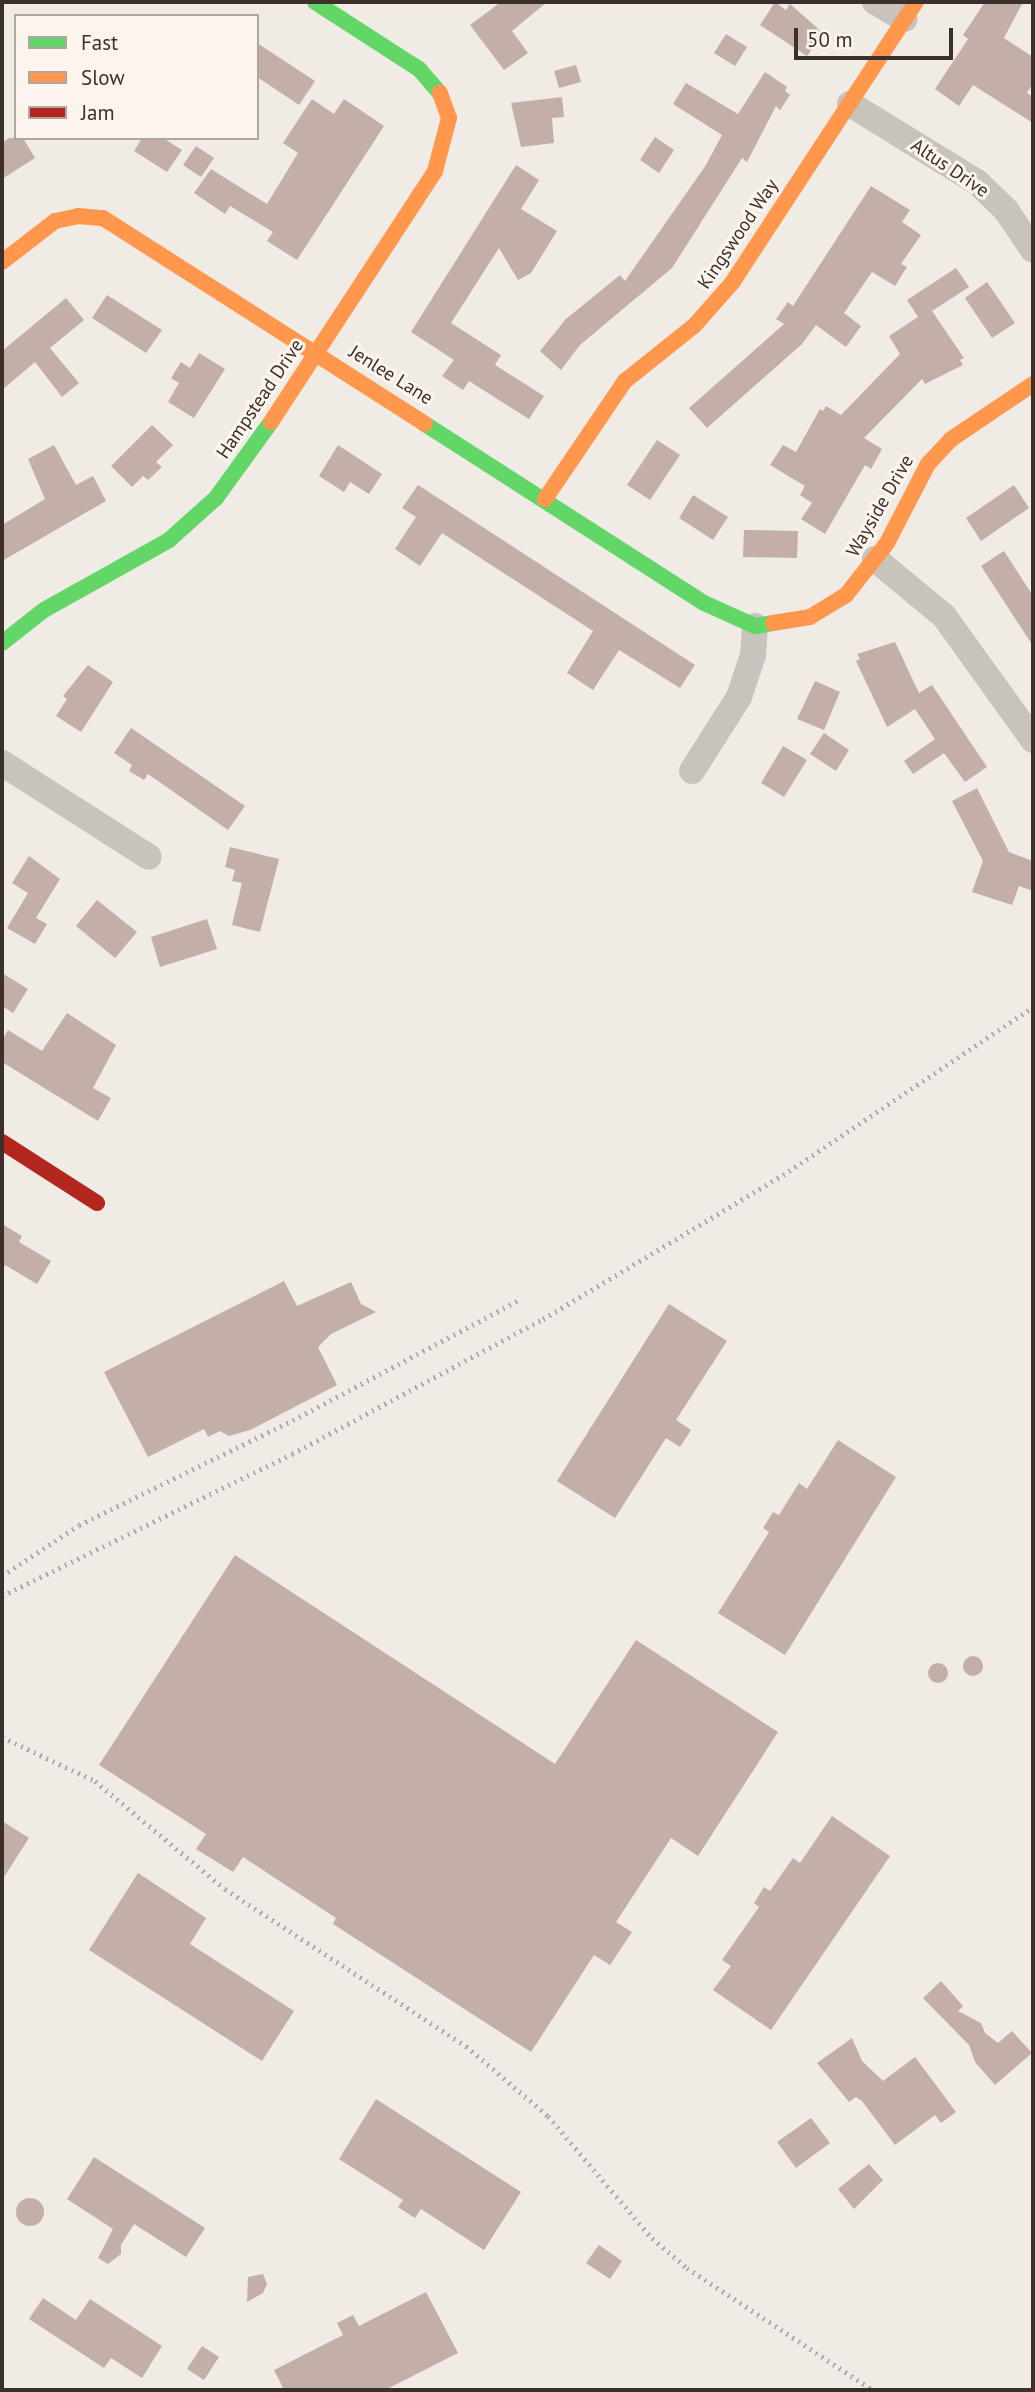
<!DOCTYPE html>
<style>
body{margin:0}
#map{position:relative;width:1035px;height:2392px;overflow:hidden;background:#f0ebe5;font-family:"PT Sans",sans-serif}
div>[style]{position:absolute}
.building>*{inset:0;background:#c3afa7}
.round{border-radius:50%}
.street>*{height:26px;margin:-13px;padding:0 13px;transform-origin:13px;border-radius:13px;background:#c9c3be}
.fast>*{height:16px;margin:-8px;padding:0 8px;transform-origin:8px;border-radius:8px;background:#63d668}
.slow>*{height:16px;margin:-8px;padding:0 8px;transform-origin:8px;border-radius:8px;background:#ff974d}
.jam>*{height:16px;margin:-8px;padding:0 8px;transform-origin:8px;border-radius:8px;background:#b3261e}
.rail>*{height:5px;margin-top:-2.5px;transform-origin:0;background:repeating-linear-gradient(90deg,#b1aca8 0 2px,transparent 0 7px)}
span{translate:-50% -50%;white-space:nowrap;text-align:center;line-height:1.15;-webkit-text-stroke:6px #fbf5ee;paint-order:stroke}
.street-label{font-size:19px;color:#3b302b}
.frame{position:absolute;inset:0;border:4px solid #3b302b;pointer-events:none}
.legend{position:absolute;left:14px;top:14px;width:245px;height:126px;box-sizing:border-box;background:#fbf5ee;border:2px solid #aea6a0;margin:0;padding:9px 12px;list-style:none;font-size:21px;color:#3b302b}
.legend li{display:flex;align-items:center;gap:14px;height:35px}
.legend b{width:35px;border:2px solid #aea6a0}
.scale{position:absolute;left:794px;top:28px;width:159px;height:32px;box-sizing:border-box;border:4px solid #3b302b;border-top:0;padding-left:9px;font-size:21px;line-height:24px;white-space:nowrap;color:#3b302b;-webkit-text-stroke:5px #fbf5ee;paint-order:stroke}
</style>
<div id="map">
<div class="building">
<i style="clip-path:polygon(501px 2px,547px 2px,512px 31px,528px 53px,504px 70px,470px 25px)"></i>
<i style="clip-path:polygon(775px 2px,786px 10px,790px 4px,823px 33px,807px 56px,760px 25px)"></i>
<i style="clip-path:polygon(985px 2px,1023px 2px,1004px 38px,1033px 57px,1033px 83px,1027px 93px,1033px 97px,1033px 123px,973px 85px,959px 106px,935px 89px,968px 39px,963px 35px)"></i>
<i style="clip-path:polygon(726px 34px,747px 47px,735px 66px,714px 53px)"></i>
<i style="clip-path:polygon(257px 43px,315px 81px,299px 105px,257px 77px)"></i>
<i style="clip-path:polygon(576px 65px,581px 82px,559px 88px,554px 71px)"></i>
<i style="clip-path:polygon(765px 72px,787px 87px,785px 91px,790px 95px,780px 110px,776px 106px,747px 162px,742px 158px,672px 268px,580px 345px,561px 370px,540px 351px,566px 319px,620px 275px,625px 281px,706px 165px,722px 135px,673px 104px,686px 83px,738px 114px)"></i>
<i style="clip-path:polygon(562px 97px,564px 117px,552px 118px,554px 143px,521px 147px,511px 103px)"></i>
<i style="clip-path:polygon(312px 99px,334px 114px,344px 99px,384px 126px,297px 260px,267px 241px,273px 232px,230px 206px,225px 214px,194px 193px,211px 169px,267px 204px,298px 153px,283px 143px)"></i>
<i style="clip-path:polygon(655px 137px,674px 150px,659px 173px,640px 160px)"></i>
<i style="clip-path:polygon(9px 138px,23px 138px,35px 158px,2px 179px,2px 143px)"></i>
<i style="clip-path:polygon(142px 138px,163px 138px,182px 150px,167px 172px,134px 151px)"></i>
<i style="clip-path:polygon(196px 146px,214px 158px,201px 177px,183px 165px)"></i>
<i style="clip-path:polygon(516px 165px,539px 180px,521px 209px,557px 231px,531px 273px,518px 280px,499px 248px,451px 323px,501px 355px,495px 365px,544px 396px,529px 419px,469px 381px,463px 390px,442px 376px,454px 360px,411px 332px)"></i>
<i style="clip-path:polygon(871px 186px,910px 210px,902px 222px,921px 235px,901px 264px,907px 267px,895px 286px,872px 272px,844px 313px,861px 326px,846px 347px,816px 325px,802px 344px,707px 428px,689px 408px,784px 324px,776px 319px,788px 302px,793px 306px)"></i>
<i style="clip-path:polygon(956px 268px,969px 287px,932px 311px,964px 358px,960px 360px,963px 365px,925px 384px,922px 379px,864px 438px,882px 449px,871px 469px,865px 465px,825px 534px,801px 519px,812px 503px,800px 495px,805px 486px,770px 465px,783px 445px,796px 452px,820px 409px,823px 411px,826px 406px,841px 415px,900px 354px,889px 336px,918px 317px,907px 300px)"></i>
<i style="clip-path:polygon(987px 282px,1015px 323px,992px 338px,965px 298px)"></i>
<i style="clip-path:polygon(107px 295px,162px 330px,146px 353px,92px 318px)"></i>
<i style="clip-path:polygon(66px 298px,84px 320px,50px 348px,79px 383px,62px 397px,35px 362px,2px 390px,2px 351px)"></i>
<i style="clip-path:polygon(199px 353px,225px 369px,194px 418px,168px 402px,179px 383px,171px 378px,181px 362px,190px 368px)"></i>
<i style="clip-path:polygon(152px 425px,173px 445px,156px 462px,162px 467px,148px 480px,143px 476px,132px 487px,111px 466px)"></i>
<i style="clip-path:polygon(657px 440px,680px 455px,650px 500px,627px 485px)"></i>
<i style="clip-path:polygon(54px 445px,76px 485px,93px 476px,106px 501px,2px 561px,2px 525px,45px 499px,28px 459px)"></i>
<i style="clip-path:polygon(338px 445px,382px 474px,369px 494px,350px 482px,344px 492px,319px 476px)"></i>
<i style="clip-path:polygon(418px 485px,695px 665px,680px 688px,619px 650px,593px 690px,567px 673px,593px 631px,442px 533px,420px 566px,395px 549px,416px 517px,402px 508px)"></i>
<i style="clip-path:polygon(1014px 485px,1029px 508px,981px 541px,966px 518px)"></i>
<i style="clip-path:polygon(693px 495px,728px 517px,713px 540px,679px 518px)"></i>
<i style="clip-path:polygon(744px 530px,798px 531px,797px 558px,743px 557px)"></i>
<i style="clip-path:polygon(1004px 551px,1033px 596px,1033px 646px,981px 566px)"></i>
<i style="clip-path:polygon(895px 642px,919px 693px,932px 685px,987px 767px,965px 782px,944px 753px,913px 774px,904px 761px,935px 739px,915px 709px,887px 727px,856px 661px,860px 659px,857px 654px)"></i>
<i style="clip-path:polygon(88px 665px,113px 682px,81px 732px,56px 716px,67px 699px,63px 696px)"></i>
<i style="clip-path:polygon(815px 681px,840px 692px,824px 730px,797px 719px)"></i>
<i style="clip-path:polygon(131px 728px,245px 806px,228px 830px,148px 774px,144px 780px,129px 771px,132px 765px,114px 753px)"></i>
<i style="clip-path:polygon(824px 733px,849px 750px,836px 771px,810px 754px)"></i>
<i style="clip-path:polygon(783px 746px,807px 760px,784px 797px,761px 783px)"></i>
<i style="clip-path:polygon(977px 788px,1009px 852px,1033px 861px,1033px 891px,1019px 886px,1012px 905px,972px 892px,983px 861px,952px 801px)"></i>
<i style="clip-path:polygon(230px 847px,279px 859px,260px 932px,232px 925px,242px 883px,232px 881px,235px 870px,225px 867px)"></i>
<i style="clip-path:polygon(29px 856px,60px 879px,36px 918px,47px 924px,35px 944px,7px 928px,28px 893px,12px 883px)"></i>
<i style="clip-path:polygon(97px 900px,137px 932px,115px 958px,76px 926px)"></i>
<i style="clip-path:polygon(207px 919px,217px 949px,160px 967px,151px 937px)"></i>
<i style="clip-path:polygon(2px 973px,28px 989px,13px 1013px,2px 1006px)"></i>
<i style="clip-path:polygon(67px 1013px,116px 1045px,93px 1088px,111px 1098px,98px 1121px,2px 1062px,2px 1041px,8px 1030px,42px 1051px)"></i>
<i style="clip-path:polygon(2px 1224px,22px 1236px,19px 1242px,51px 1261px,37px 1284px,5px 1265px,2px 1271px)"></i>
<i style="clip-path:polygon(284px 1281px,297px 1306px,351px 1282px,361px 1304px,376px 1312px,331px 1334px,318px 1347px,337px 1385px,250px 1430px,229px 1436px,220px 1431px,208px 1437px,204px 1429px,148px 1457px,104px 1372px)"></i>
<i style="clip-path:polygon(669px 1304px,727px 1341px,676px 1420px,691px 1430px,680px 1447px,666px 1438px,615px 1518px,557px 1481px)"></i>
<i style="clip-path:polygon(838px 1440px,896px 1477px,785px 1655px,718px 1613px,769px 1532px,763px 1528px,773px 1512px,779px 1515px,799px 1483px,807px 1489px)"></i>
<i style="clip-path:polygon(235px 1555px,555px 1764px,636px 1640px,778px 1732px,698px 1856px,671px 1838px,616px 1922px,632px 1932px,610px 1965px,594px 1955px,531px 2052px,333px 1924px,336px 1918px,243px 1857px,233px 1872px,196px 1849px,206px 1834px,99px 1765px)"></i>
<i class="round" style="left:963px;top:1656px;width:20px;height:20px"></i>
<i class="round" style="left:928px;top:1663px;width:20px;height:20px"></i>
<i style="clip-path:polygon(832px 1816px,890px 1856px,771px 2030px,713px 1990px,731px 1966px,722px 1960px,759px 1907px,754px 1903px,764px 1887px,770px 1891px,793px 1858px,800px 1863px)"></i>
<i style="clip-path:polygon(2px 1821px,29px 1838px,2px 1880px)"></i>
<i style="clip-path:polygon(138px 1873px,206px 1918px,190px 1944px,294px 2011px,262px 2061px,89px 1950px)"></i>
<i style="clip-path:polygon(941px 1981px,963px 2006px,958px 2011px,981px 2023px,985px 2033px,998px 2043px,1012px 2031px,1032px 2053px,995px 2085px,975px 2062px,969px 2045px,923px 1998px)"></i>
<i style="clip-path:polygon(852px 2038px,862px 2061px,883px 2081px,915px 2057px,956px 2112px,941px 2123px,935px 2115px,895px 2145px,862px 2101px,856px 2097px,849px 2102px,817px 2063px)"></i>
<i style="clip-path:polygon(376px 2099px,521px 2192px,484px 2250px,421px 2209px,415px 2218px,398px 2207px,403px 2200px,339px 2159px)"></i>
<i style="clip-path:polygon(811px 2118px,830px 2143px,796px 2168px,777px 2142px)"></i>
<i style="clip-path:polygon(94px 2157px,205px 2228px,186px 2257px,134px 2224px,121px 2245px,121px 2254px,108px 2264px,98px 2258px,113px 2229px,67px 2199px)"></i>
<i style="clip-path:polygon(869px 2164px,883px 2180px,854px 2209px,838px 2189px)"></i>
<i class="round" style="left:16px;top:2198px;width:28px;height:28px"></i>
<i style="clip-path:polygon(599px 2245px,622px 2261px,610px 2279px,586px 2263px)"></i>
<i style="clip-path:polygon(263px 2274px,267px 2284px,263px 2293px,247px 2302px,248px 2277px)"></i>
<i style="clip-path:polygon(426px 2292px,458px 2353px,385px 2390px,284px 2390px,274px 2370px,343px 2335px,337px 2323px,353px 2315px,359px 2326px)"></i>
<i style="clip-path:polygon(43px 2298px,76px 2320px,90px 2299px,162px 2346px,142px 2378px,111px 2358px,104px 2368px,29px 2319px)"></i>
<i style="clip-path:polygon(202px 2346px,219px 2357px,204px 2380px,187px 2369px)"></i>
</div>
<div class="street">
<i style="left:875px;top:2px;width:34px;rotate:30deg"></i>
<i style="left:850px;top:104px;width:149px;rotate:31.6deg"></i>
<i style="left:977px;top:182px;width:40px;rotate:44deg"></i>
<i style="left:1006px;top:210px;width:48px;rotate:56deg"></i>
<i style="left:875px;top:559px;width:89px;rotate:39.6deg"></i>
<i style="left:944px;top:616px;width:153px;rotate:54.3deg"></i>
<i style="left:2px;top:763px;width:174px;rotate:32.6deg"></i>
<i style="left:692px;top:771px;width:88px;rotate:-57.6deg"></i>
<i style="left:739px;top:697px;width:44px;rotate:-71.6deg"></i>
<i style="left:753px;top:655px;width:29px;rotate:-86deg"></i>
</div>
<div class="fast">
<i style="left:315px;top:2px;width:124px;rotate:32.8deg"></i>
<i style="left:419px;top:69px;width:32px;rotate:49deg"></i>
<i style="left:425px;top:424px;width:331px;rotate:32.7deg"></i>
<i style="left:704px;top:603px;width:56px;rotate:24.3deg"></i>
<i style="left:755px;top:626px;width:18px;rotate:-9deg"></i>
<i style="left:2px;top:643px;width:53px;rotate:-38.2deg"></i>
<i style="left:44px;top:610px;width:143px;rotate:-29.2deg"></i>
<i style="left:169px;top:540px;width:63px;rotate:-41.8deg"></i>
<i style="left:216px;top:498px;width:94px;rotate:-54.1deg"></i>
</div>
<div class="slow">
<i style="left:2px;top:262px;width:67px;rotate:-37.7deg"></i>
<i style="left:55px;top:221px;width:24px;rotate:-12deg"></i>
<i style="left:78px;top:216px;width:25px;rotate:5deg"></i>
<i style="left:103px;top:218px;width:382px;rotate:32.6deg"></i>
<i style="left:271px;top:422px;width:300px;rotate:-56.8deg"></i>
<i style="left:435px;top:171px;width:55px;rotate:-75.2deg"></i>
<i style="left:449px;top:118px;width:27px;rotate:-110deg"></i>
<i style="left:545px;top:499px;width:143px;rotate:-55.9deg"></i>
<i style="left:625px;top:381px;width:88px;rotate:-38.6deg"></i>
<i style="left:694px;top:326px;width:57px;rotate:-48.5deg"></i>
<i style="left:732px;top:283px;width:336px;rotate:-56.8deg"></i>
<i style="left:773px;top:623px;width:37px;rotate:-9deg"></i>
<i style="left:810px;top:617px;width:42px;rotate:-31.4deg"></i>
<i style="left:846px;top:595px;width:66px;rotate:-51.7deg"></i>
<i style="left:887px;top:543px;width:89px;rotate:-62.6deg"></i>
<i style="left:928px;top:464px;width:33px;rotate:-47deg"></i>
<i style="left:950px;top:440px;width:100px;rotate:-34deg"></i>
</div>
<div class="jam">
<i style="left:2px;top:1142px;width:113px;rotate:32.7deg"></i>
</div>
<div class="rail">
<i style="left:2px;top:1576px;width:92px;rotate:-33.5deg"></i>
<i style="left:79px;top:1525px;width:245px;rotate:-26.1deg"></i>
<i style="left:299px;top:1417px;width:251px;rotate:-28deg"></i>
<i style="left:2px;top:1596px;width:323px;rotate:-26.1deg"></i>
<i style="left:292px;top:1454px;width:285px;rotate:-28.3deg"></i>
<i style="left:543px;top:1319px;width:280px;rotate:-31deg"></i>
<i style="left:783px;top:1175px;width:301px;rotate:-33.9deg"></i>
<i style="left:2px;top:1737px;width:103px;rotate:25.3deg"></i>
<i style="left:95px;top:1781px;width:169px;rotate:39.7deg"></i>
<i style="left:225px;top:1889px;width:288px;rotate:33.1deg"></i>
<i style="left:466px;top:2046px;width:108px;rotate:40.5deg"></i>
<i style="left:548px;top:2116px;width:160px;rotate:49.6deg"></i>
<i style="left:652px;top:2238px;width:46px;rotate:40.6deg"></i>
<i style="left:687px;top:2268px;width:222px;rotate:33.3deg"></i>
</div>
<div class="street-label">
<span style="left:950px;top:168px;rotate:34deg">Altus Drive</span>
<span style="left:738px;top:234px;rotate:-56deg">Kingswood Way</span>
<span style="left:391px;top:375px;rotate:32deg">Jenlee Lane</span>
<span style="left:260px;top:399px;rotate:-56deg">Hampstead Drive</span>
<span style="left:880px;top:506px;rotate:-60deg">Wayside Drive</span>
</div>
<div class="frame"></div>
<ul class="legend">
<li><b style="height:9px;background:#63d668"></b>Fast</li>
<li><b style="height:9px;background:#ff974d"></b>Slow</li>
<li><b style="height:9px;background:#b3261e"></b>Jam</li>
</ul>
<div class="scale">50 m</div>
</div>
